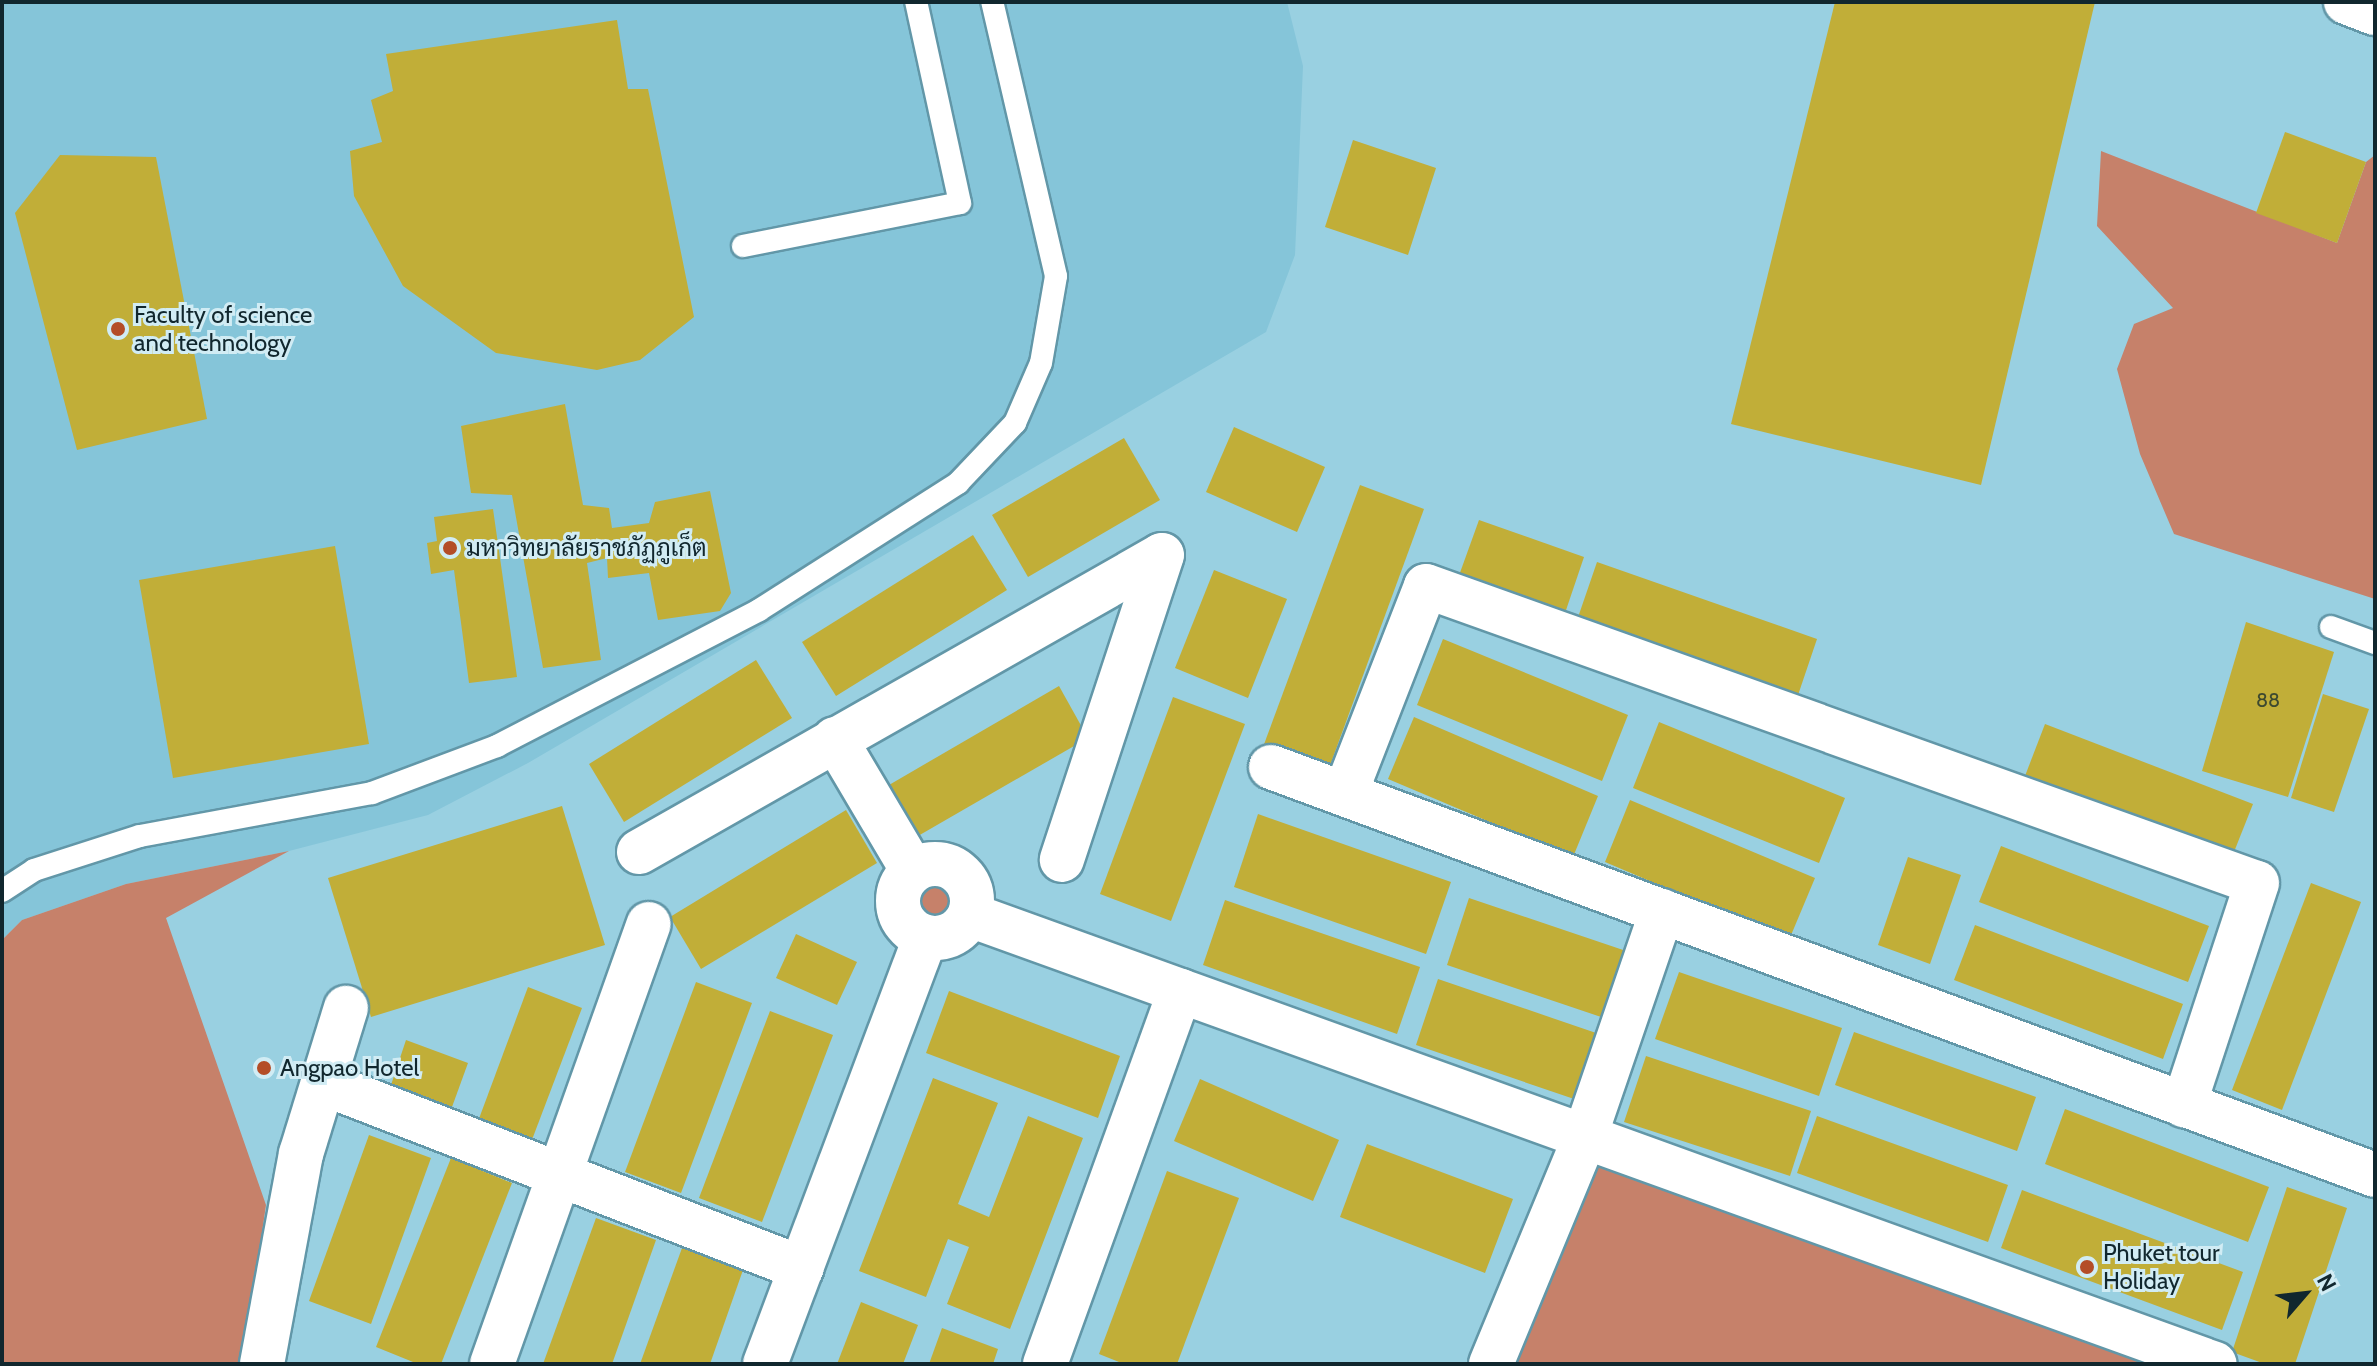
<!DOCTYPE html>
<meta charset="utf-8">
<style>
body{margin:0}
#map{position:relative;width:2377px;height:1366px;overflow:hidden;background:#99d0e1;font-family:Cabin,Sarabun,sans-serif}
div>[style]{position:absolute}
.built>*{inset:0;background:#85c5d9}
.green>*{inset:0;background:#c6816a}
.round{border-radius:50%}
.building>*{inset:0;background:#c1ae38}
.roads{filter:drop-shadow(2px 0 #6297a8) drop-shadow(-2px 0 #6297a8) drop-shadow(0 2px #6297a8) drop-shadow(0 -2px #6297a8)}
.lane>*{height:22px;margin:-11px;padding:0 11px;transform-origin:11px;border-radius:11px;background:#fff}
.street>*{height:44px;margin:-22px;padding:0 22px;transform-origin:22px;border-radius:22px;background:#fff}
.street>.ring{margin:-22px;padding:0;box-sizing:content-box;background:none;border:44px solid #fff;border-radius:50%}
.dots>*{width:22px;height:22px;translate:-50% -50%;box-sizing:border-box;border:4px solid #d1ecf4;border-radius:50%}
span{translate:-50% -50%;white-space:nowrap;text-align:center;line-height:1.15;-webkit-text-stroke:6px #d1ecf4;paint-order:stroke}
.number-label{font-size:20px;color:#3d4930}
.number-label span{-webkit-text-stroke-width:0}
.poi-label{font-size:24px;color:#11272e}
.left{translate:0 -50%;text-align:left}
.frame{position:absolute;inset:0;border:4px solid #11272e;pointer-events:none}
.north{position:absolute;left:2265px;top:1254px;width:80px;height:80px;-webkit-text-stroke:6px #d1ecf4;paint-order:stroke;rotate:62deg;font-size:22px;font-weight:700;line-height:32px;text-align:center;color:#11272e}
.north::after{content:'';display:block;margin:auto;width:28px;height:36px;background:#11272e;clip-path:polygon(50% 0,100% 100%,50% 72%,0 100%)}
</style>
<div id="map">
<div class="built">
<i style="clip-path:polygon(2px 2px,1287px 2px,1303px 66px,1295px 255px,1266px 332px,528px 763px,428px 815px,289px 851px,126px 884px,22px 920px,2px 940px)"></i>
</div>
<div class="green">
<i style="clip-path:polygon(2101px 151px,2337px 243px,2366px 162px,2375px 155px,2375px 599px,2174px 534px,2140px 454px,2117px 369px,2134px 324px,2173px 308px,2097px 226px)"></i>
<i style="clip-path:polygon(289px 851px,166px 918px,266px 1205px,243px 1364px,2px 1364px,2px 940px,22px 920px,126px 884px)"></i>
<i class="round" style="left:905px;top:871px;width:60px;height:60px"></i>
<i style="clip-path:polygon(1588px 1160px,2150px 1364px,1516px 1364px)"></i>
</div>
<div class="building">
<i style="clip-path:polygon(1835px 2px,2095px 2px,1981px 485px,1731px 424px)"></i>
<i style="clip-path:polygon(617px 20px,628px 89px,648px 89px,694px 317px,640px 360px,597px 370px,496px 353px,403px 286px,354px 196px,350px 151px,382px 142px,371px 100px,393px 91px,386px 54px)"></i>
<i style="clip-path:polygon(2285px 132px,2366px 162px,2337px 243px,2256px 213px)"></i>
<i style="clip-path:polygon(1353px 140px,1436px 168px,1408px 255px,1325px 227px)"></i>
<i style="clip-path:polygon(60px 155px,156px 157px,207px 419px,77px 450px,15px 213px)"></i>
<i style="clip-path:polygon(565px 404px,583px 505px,609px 508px,612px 528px,649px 523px,655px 502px,710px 491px,731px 593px,720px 611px,658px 620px,649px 573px,608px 578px,607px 558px,587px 563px,601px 660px,543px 668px,512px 495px,471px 493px,461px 426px)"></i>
<i style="clip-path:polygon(1234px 427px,1325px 467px,1297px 532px,1206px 492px)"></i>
<i style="clip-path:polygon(1124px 438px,1160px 500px,1028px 577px,992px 515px)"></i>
<i style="clip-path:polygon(1360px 485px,1424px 509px,1328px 771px,1263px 747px)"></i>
<i style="clip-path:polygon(493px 509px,517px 677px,469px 683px,454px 570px,431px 574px,427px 543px,437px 541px,434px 517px)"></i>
<i style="clip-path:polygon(1479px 520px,1584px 557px,1563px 619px,1457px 581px)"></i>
<i style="clip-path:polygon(973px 535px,1007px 590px,836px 696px,802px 642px)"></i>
<i style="clip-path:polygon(335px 546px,369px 744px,173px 778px,139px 580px)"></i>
<i style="clip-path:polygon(1597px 562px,1817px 639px,1795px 704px,1575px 626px)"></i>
<i style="clip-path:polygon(1214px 570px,1287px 599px,1248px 698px,1175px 668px)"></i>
<i style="clip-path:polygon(2246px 622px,2334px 652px,2288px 797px,2202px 771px)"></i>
<i style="clip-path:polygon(1443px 639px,1628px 715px,1602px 781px,1417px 705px)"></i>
<i style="clip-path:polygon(756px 660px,792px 718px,624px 822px,589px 764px)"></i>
<i style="clip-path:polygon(1059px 686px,1088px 738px,918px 836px,889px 785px)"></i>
<i style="clip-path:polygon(2323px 694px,2369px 709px,2334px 812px,2291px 798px)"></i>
<i style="clip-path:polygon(1173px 697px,1245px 724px,1171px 921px,1100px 894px)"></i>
<i style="clip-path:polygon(1414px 717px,1598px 796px,1573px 857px,1388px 779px)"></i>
<i style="clip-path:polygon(1659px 722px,1845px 798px,1819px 863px,1633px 788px)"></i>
<i style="clip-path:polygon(2045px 724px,2253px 804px,2232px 857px,2025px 776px)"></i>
<i style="clip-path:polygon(1630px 800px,1815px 878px,1789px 940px,1605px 862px)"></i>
<i style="clip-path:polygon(562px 806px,605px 945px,371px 1017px,328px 878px)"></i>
<i style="clip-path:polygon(846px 810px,877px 863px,701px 969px,670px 917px)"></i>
<i style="clip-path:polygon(1258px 814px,1451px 882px,1426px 954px,1234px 887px)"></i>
<i style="clip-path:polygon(2001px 846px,2209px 926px,2188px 982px,1979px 902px)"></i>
<i style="clip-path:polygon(1908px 857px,1961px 875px,1930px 964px,1878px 945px)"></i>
<i style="clip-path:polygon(2311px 883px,2361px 902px,2282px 1110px,2232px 1090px)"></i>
<i style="clip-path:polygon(1469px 898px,1632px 953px,1610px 1020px,1447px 965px)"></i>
<i style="clip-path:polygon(1225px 900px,1420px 967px,1397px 1034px,1203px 965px)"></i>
<i style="clip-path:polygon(1975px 925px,2183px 1004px,2163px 1059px,1954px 980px)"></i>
<i style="clip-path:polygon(796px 934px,857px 962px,837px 1005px,776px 978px)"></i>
<i style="clip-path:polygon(1679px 972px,1842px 1028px,1819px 1096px,1655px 1039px)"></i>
<i style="clip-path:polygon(1438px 979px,1602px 1035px,1580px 1101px,1416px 1045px)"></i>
<i style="clip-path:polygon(696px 982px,752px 1003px,681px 1193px,625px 1172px)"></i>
<i style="clip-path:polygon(528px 987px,582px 1008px,530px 1145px,477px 1124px)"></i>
<i style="clip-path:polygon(949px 991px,1120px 1056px,1098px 1118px,926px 1053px)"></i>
<i style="clip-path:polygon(770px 1011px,833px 1035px,762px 1222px,699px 1198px)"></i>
<i style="clip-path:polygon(1854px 1032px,2036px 1097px,2017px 1151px,1835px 1085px)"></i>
<i style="clip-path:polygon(406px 1040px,468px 1063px,452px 1107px,391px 1085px)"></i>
<i style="clip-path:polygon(1646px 1056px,1811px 1111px,1790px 1176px,1624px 1122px)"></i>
<i style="clip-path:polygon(933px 1078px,998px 1103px,958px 1204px,989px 1217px,1028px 1116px,1083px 1138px,1010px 1329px,947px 1304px,969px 1247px,948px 1239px,926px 1297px,859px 1271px)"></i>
<i style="clip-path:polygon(1200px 1079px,1339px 1140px,1313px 1201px,1174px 1141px)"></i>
<i style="clip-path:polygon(2065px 1109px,2269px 1187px,2248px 1242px,2045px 1164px)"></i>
<i style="clip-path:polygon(1817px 1116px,2008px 1185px,1988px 1242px,1797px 1173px)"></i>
<i style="clip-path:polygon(369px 1135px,431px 1158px,371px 1324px,309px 1301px)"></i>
<i style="clip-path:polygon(1367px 1144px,1513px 1199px,1485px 1273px,1340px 1217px)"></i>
<i style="clip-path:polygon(451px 1158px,512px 1183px,441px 1364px,418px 1364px,376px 1347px)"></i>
<i style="clip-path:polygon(1167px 1171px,1239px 1198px,1177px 1364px,1124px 1364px,1099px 1354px)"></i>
<i style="clip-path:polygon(2287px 1187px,2347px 1208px,2295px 1364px,2265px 1364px,2232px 1352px)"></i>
<i style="clip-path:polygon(2022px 1190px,2243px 1272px,2222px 1330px,2001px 1248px)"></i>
<i style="clip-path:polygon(596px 1218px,656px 1240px,612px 1364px,543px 1364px)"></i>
<i style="clip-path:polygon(682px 1248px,743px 1270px,710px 1364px,640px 1364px)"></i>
<i style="clip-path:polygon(861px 1302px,918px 1325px,903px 1364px,837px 1364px)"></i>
<i style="clip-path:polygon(942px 1328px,998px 1349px,993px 1364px,929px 1364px)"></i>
</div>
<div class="roads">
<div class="lane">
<i style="left:743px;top:246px;width:221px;rotate:-11.2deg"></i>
<i style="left:960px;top:203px;width:206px;rotate:-102.3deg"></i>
<i style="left:2331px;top:627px;width:47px;rotate:20deg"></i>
<i style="left:2px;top:891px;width:38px;rotate:-33deg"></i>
<i style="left:34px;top:870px;width:111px;rotate:-17.8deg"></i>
<i style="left:140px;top:836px;width:236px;rotate:-10.5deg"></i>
<i style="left:372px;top:793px;width:134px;rotate:-20.6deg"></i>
<i style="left:497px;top:746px;width:295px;rotate:-27.4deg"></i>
<i style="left:759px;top:610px;width:236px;rotate:-32.5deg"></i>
<i style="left:958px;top:483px;width:83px;rotate:-46.5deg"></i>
<i style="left:1015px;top:423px;width:65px;rotate:-66.6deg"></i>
<i style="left:1041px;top:363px;width:88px;rotate:-80.2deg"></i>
<i style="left:1056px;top:276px;width:281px;rotate:-103.1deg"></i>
</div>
<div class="street">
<i style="left:2346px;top:2px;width:31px;rotate:21deg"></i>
<i style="left:835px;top:739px;width:153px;rotate:59.4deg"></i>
<i style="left:1271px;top:767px;width:1177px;rotate:20.28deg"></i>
<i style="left:1345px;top:794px;width:223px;rotate:-68.7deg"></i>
<i style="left:1426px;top:586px;width:882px;rotate:19.67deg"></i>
<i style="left:2257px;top:883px;width:234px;rotate:108.2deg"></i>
<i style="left:639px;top:852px;width:601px;rotate:-29.59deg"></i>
<i style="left:1162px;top:555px;width:321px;rotate:108.2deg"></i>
<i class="ring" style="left:898px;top:864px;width:30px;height:30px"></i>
<i style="left:970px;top:915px;width:1323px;rotate:19.83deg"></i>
<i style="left:323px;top:1083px;width:513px;rotate:21.16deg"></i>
<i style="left:262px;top:1364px;width:214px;rotate:-79.5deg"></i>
<i style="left:301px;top:1154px;width:153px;rotate:-72.9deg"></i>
<i style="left:492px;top:1364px;width:467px;rotate:-70.4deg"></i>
<i style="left:765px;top:1364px;width:455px;rotate:-69.4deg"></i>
<i style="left:1045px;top:1364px;width:397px;rotate:-70.1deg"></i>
<i style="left:1491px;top:1364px;width:243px;rotate:-67.5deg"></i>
<i style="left:1584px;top:1139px;width:241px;rotate:-71.1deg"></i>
</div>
</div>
<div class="dots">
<i style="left:118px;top:329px;background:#b44d27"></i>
<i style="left:450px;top:548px;background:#b44d27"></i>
<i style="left:264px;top:1068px;background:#b44d27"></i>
<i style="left:2087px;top:1267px;background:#b44d27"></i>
</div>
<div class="number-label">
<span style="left:2268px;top:700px">88</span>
</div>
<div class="poi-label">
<span class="left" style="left:134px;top:329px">Faculty of science<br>and technology</span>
<span class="left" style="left:466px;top:548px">มหาวิทยาลัยราชภัฏภูเก็ต</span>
<span class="left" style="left:280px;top:1068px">Angpao Hotel</span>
<span class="left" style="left:2103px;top:1267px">Phuket tour<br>Holiday</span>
</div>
<div class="frame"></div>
<div class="north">N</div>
</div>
